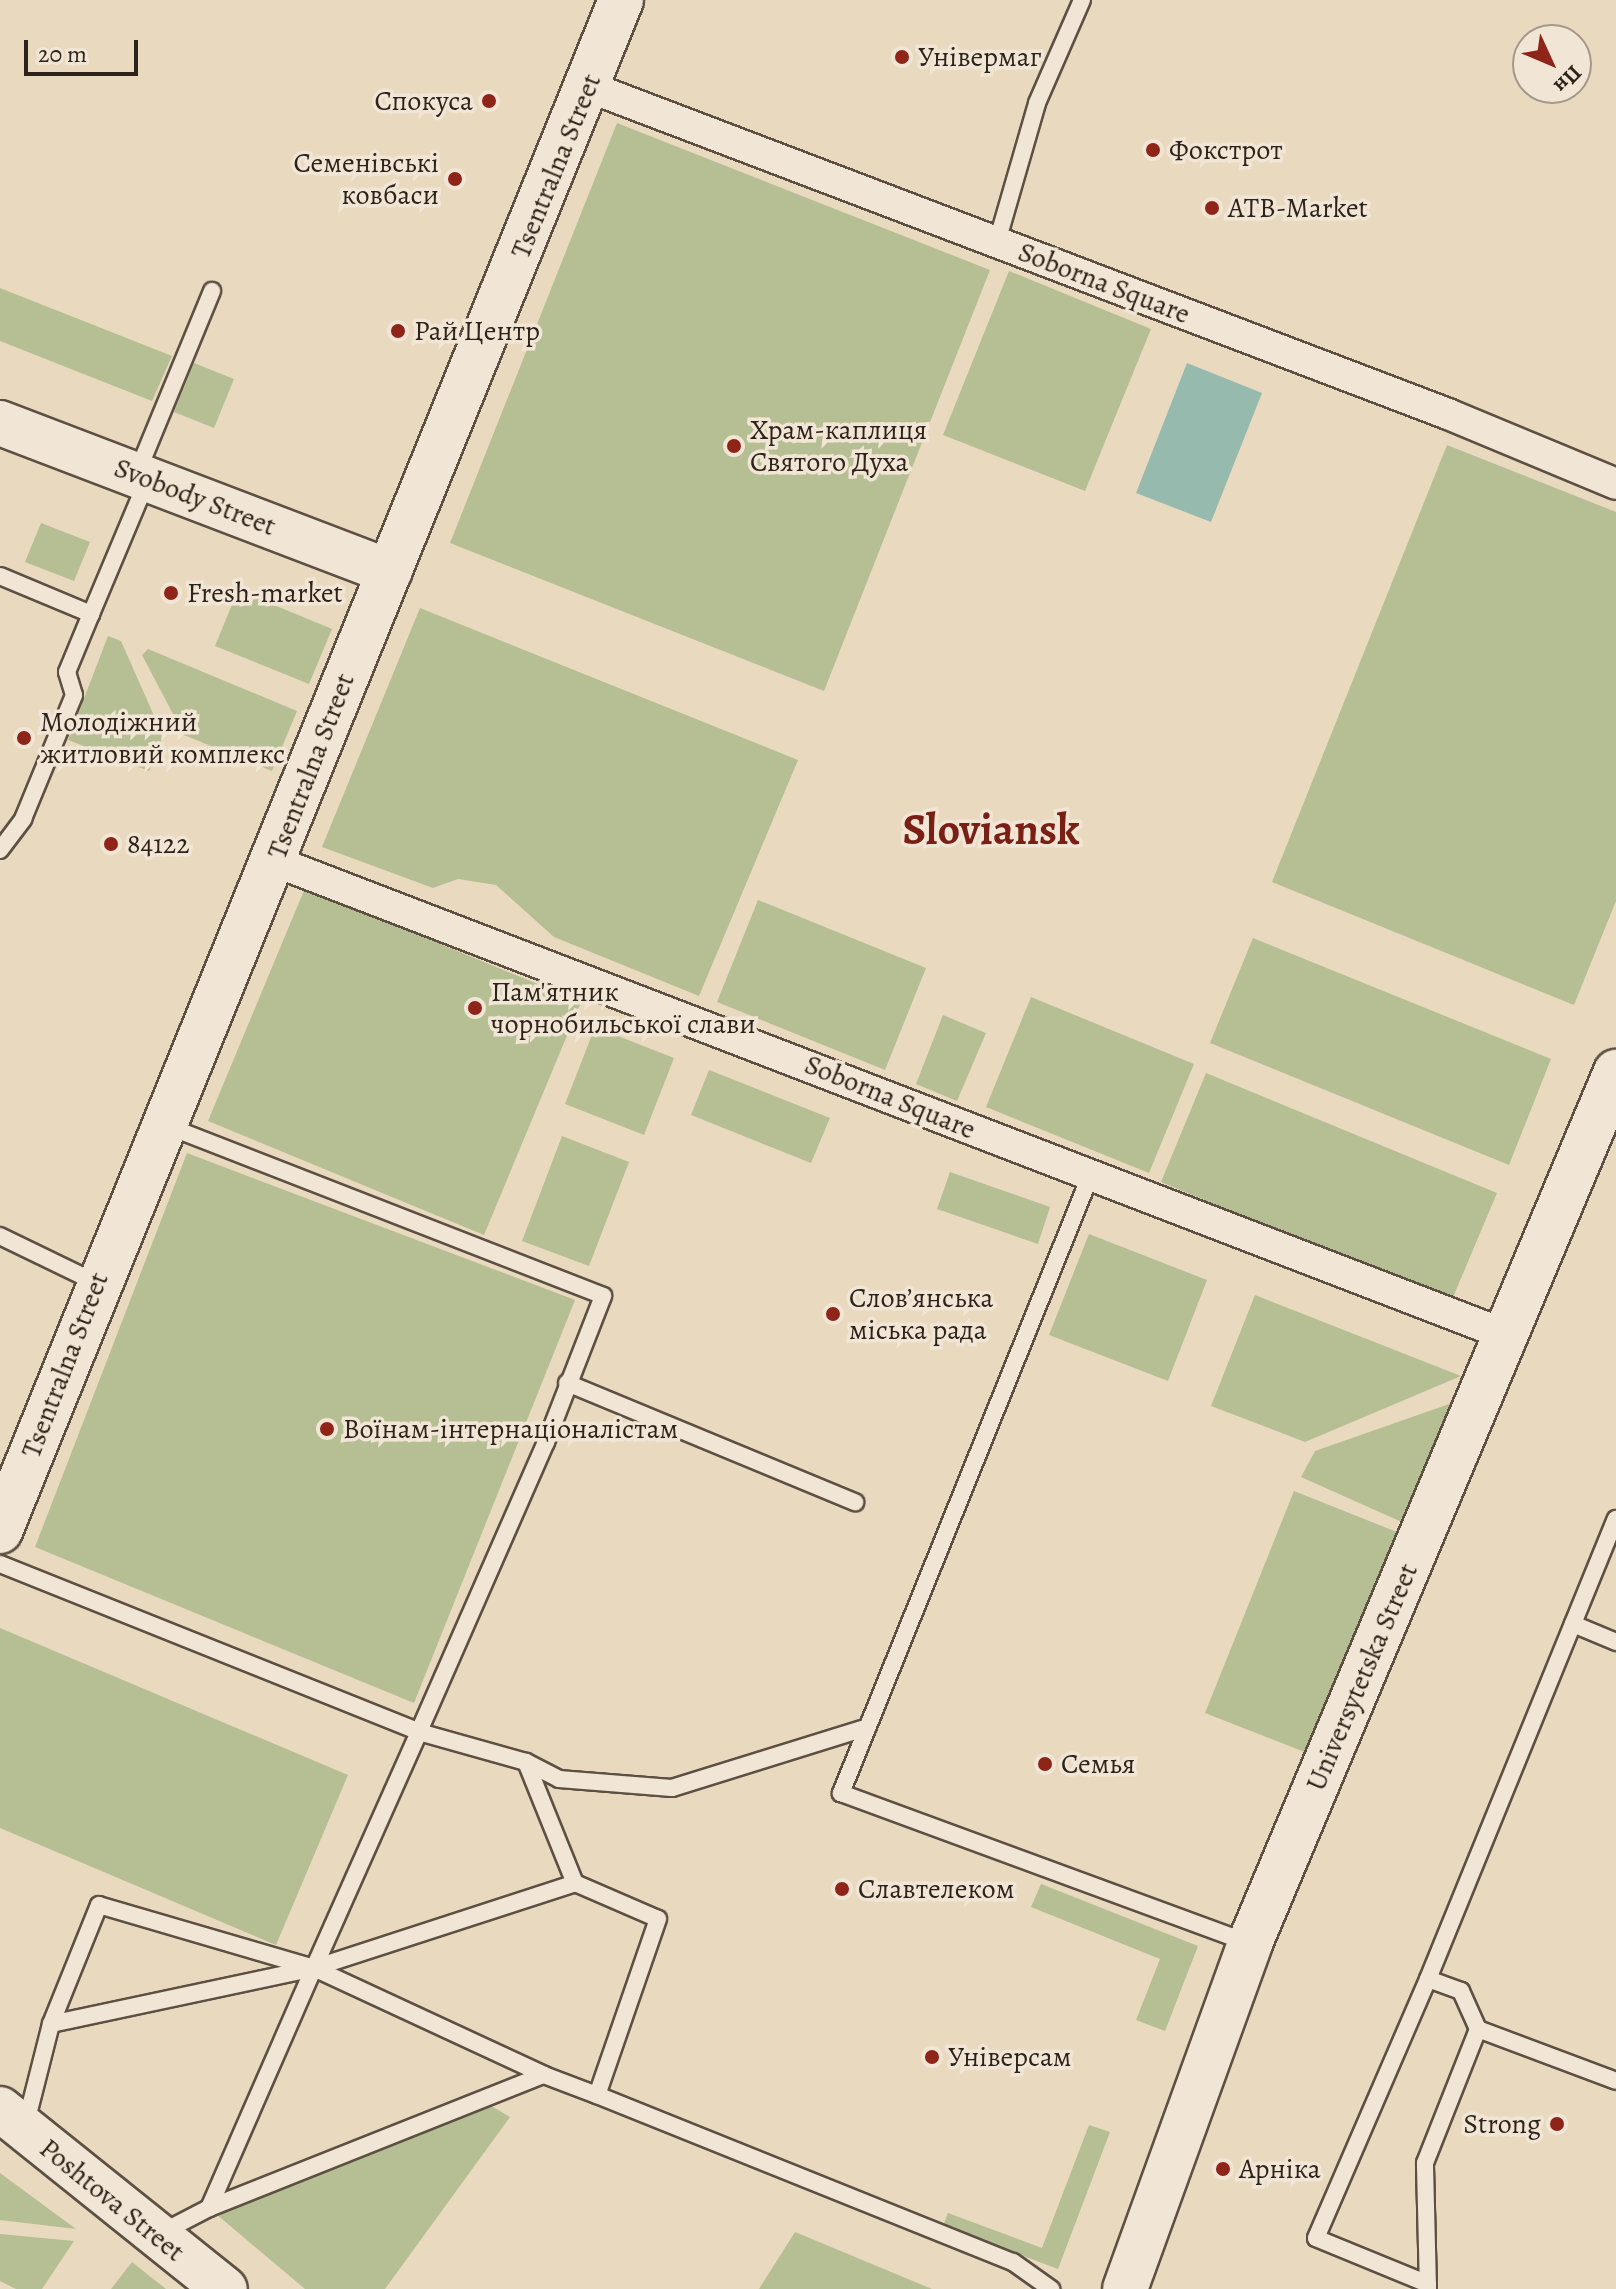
<!DOCTYPE html>
<meta charset="utf-8">
<style>
body{margin:0}
#map{position:relative;width:1616px;height:2289px;overflow:hidden;background:#e9d9bf;font-family:Alegreya,serif}
div>[style]{position:absolute}
.green>*{inset:0;background:#b5bf93}
.water>*{inset:0;background:#97baaf}
.roads{filter:drop-shadow(2px 0 #5d5043) drop-shadow(-2px 0 #5d5043) drop-shadow(0 2px #5d5043) drop-shadow(0 -2px #5d5043)}
.lane>*{height:16px;margin:-8px;padding:0 8px;transform-origin:8px;border-radius:8px;background:#f1e6d5}
.street>*{height:30px;margin:-15px;padding:0 15px;transform-origin:15px;border-radius:15px;background:#f1e6d5}
.secondary>*{height:44px;margin:-22px;padding:0 22px;transform-origin:22px;border-radius:22px;background:#f1e6d5}
.dots>*{width:22px;height:22px;translate:-50% -50%;box-sizing:border-box;border:4px solid #f1e6d5;border-radius:50%}
span{translate:-50% -50%;white-space:nowrap;text-align:center;line-height:1.15;-webkit-text-stroke:7px #f1e6d5;paint-order:stroke}
.poi-label{font-size:28px;color:#2e231a}
.left{translate:0 -50%;text-align:left}
.right{translate:-100% -50%;text-align:right}
.street-label{font-size:28px;color:#2e231a}
.town-label{font-size:44px;color:#7a1f14;font-weight:700}
.north{position:absolute;left:1512px;top:24px;width:80px;height:80px;box-sizing:border-box;background:#f1e6d5;border:2px solid #a3988a;border-radius:50%;rotate:134deg;font-size:22px;font-weight:700;line-height:32px;text-align:center;color:#2e231a}
.north::after{content:'';display:block;margin:auto;width:28px;height:36px;background:#8f2418;clip-path:polygon(50% 0,100% 100%,50% 72%,0 100%)}
.scale{position:absolute;left:24px;top:40px;width:114px;height:36px;box-sizing:border-box;border:4px solid #2e231a;border-top:0;padding-left:10px;font-size:24px;line-height:28px;white-space:nowrap;color:#2e231a;-webkit-text-stroke:6px #f1e6d5;paint-order:stroke}
</style>
<div id="map">
<div class="green">
<i style="clip-path:polygon(617px 123px,990px 270px,824px 691px,450px 543px)"></i>
<i style="clip-path:polygon(1009px 271px,1151px 329px,1085px 491px,943px 435px)"></i>
<i style="clip-path:polygon(0 288px,172px 356px,152px 401px,0 341px)"></i>
<i style="clip-path:polygon(194px 363px,234px 379px,214px 428px,174px 412px)"></i>
<i style="clip-path:polygon(1447px 445px,1616px 512px,1616px 901px,1574px 1005px,1272px 882px)"></i>
<i style="clip-path:polygon(41px 523px,90px 542px,74px 581px,25px 562px)"></i>
<i style="clip-path:polygon(238px 590px,332px 629px,309px 684px,215px 646px)"></i>
<i style="clip-path:polygon(420px 608px,798px 760px,699px 996px,554px 937px,496px 885px,458px 879px,433px 888px,322px 847px)"></i>
<i style="clip-path:polygon(108px 636px,121px 641px,163px 736px,149px 771px,68px 740px)"></i>
<i style="clip-path:polygon(148px 649px,297px 711px,272px 771px,184px 735px,142px 655px)"></i>
<i style="clip-path:polygon(305px 888px,581px 1002px,484px 1235px,208px 1121px)"></i>
<i style="clip-path:polygon(758px 900px,926px 968px,885px 1070px,717px 1002px)"></i>
<i style="clip-path:polygon(1253px 938px,1551px 1059px,1509px 1165px,1210px 1043px)"></i>
<i style="clip-path:polygon(1031px 997px,1194px 1064px,1149px 1173px,986px 1107px)"></i>
<i style="clip-path:polygon(943px 1015px,986px 1033px,957px 1101px,916px 1084px)"></i>
<i style="clip-path:polygon(595px 1027px,674px 1058px,644px 1135px,565px 1104px)"></i>
<i style="clip-path:polygon(709px 1070px,830px 1118px,811px 1163px,691px 1115px)"></i>
<i style="clip-path:polygon(1206px 1073px,1497px 1193px,1451px 1302px,1161px 1182px)"></i>
<i style="clip-path:polygon(562px 1136px,629px 1162px,589px 1266px,522px 1241px)"></i>
<i style="clip-path:polygon(187px 1153px,575px 1300px,414px 1703px,35px 1547px)"></i>
<i style="clip-path:polygon(950px 1172px,1050px 1207px,1038px 1244px,937px 1209px)"></i>
<i style="clip-path:polygon(1089px 1234px,1207px 1280px,1168px 1381px,1049px 1335px)"></i>
<i style="clip-path:polygon(1255px 1295px,1461px 1376px,1305px 1442px,1211px 1406px)"></i>
<i style="clip-path:polygon(1452px 1403px,1404px 1523px,1301px 1477px,1315px 1451px)"></i>
<i style="clip-path:polygon(1294px 1491px,1402px 1534px,1310px 1754px,1205px 1713px)"></i>
<i style="clip-path:polygon(0 1628px,348px 1775px,276px 1945px,0 1828px)"></i>
<i style="clip-path:polygon(1041px 1884px,1198px 1946px,1165px 2031px,1136px 2020px,1160px 1959px,1031px 1907px)"></i>
<i style="clip-path:polygon(488px 2104px,510px 2117px,385px 2289px,305px 2289px,209px 2208px)"></i>
<i style="clip-path:polygon(1089px 2125px,1110px 2132px,1058px 2269px,943px 2226px,948px 2213px,1042px 2248px)"></i>
<i style="clip-path:polygon(0 2172px,0 2173px,76px 2229px,0 2220px)"></i>
<i style="clip-path:polygon(795px 2232px,932px 2289px,759px 2289px)"></i>
<i style="clip-path:polygon(0 2234px,74px 2241px,42px 2289px,16px 2289px,0 2281px)"></i>
<i style="clip-path:polygon(132px 2262px,166px 2289px,111px 2289px)"></i>
</div>
<div class="water">
<i style="clip-path:polygon(1187px 363px,1262px 393px,1211px 522px,1136px 493px)"></i>
</div>
<div class="roads">
<div class="lane">
<i style="left:997px;top:242px;width:145px;rotate:-73.9deg"></i>
<i style="left:1037px;top:103px;width:112px;rotate:-66.4deg"></i>
<i style="left:137px;top:473px;width:197px;rotate:-67.6deg"></i>
<i style="left:0;top:576px;width:99px;rotate:22.7deg"></i>
<i style="left:91px;top:614px;width:144px;rotate:-67.2deg"></i>
<i style="left:0;top:850px;width:39px;rotate:-53deg"></i>
<i style="left:23px;top:819px;width:134px;rotate:-67.6deg"></i>
<i style="left:74px;top:695px;width:24px;rotate:-107deg"></i>
<i style="left:67px;top:672px;width:63px;rotate:-67.5deg"></i>
<i style="left:165px;top:1125px;width:470px;rotate:21.3deg"></i>
<i style="left:603px;top:1296px;width:157px;rotate:111.3deg"></i>
<i style="left:546px;top:1442px;width:317px;rotate:113.7deg"></i>
<i style="left:419px;top:1732px;width:111px;rotate:15.7deg"></i>
<i style="left:526px;top:1762px;width:37px;rotate:27deg"></i>
<i style="left:559px;top:1779px;width:113px;rotate:4.6deg"></i>
<i style="left:672px;top:1788px;width:205px;rotate:-17.3deg"></i>
<i style="left:1091px;top:1174px;width:668px;rotate:111.99deg"></i>
<i style="left:841px;top:1793px;width:434px;rotate:20.2deg"></i>
<i style="left:0;top:1236px;width:108px;rotate:25.9deg"></i>
<i style="left:567px;top:1383px;width:312px;rotate:22.5deg"></i>
<i style="left:0;top:1564px;width:451px;rotate:21.8deg"></i>
<i style="left:419px;top:1732px;width:258px;rotate:114deg"></i>
<i style="left:314px;top:1968px;width:224px;rotate:-163.7deg"></i>
<i style="left:99px;top:1905px;width:128px;rotate:112deg"></i>
<i style="left:51px;top:2024px;width:102px;rotate:104.2deg"></i>
<i style="left:1573px;top:1624px;width:47px;rotate:22.7deg"></i>
<i style="left:526px;top:1762px;width:131px;rotate:68deg"></i>
<i style="left:51px;top:2024px;width:269px;rotate:-12deg"></i>
<i style="left:314px;top:1968px;width:274px;rotate:-18deg"></i>
<i style="left:575px;top:1883px;width:90px;rotate:23.4deg"></i>
<i style="left:658px;top:1919px;width:186px;rotate:109.1deg"></i>
<i style="left:597px;top:2095px;width:448px;rotate:21.9deg"></i>
<i style="left:1013px;top:2262px;width:47px;rotate:35.4deg"></i>
<i style="left:1478px;top:2029px;width:42px;rotate:-114.1deg"></i>
<i style="left:1461px;top:1991px;width:35px;rotate:-160deg"></i>
<i style="left:1428px;top:1979px;width:497px;rotate:-67.8deg"></i>
<i style="left:209px;top:2208px;width:262px;rotate:-66.4deg"></i>
<i style="left:314px;top:1968px;width:254px;rotate:24.9deg"></i>
<i style="left:161px;top:2233px;width:54px;rotate:-27.5deg"></i>
<i style="left:209px;top:2208px;width:360px;rotate:-21.7deg"></i>
<i style="left:544px;top:2075px;width:57px;rotate:20.7deg"></i>
<i style="left:1428px;top:2284px;width:121px;rotate:-157.7deg"></i>
<i style="left:1316px;top:2238px;width:282px;rotate:-66.6deg"></i>
<i style="left:1428px;top:2289px;width:126px;rotate:-91.4deg"></i>
<i style="left:1425px;top:2163px;width:144px;rotate:-68.4deg"></i>
<i style="left:1478px;top:2029px;width:147px;rotate:20.6deg"></i>
</div>
<div class="street">
<i style="left:589px;top:87px;width:919px;rotate:20.84deg"></i>
<i style="left:1448px;top:414px;width:182px;rotate:22.6deg"></i>
<i style="left:274px;top:861px;width:1320px;rotate:21.04deg"></i>
</div>
<div class="secondary">
<i style="left:0;top:423px;width:417px;rotate:20.9deg"></i>
<i style="left:0;top:1531px;width:1652px;rotate:-67.92deg"></i>
<i style="left:0;top:2109px;width:288px;rotate:38.7deg"></i>
<i style="left:1125px;top:2289px;width:368px;rotate:-70.1deg"></i>
<i style="left:1250px;top:1943px;width:945px;rotate:-67.21deg"></i>
</div>
</div>
<div class="dots">
<i style="left:902px;top:57px;background:#8f2418"></i>
<i style="left:489px;top:101px;background:#8f2418"></i>
<i style="left:1153px;top:150px;background:#8f2418"></i>
<i style="left:455px;top:179px;background:#8f2418"></i>
<i style="left:1212px;top:208px;background:#8f2418"></i>
<i style="left:398px;top:331px;background:#8f2418"></i>
<i style="left:734px;top:446px;background:#8f2418"></i>
<i style="left:171px;top:593px;background:#8f2418"></i>
<i style="left:24px;top:738px;background:#8f2418"></i>
<i style="left:111px;top:844px;background:#8f2418"></i>
<i style="left:475px;top:1008px;background:#8f2418"></i>
<i style="left:833px;top:1314px;background:#8f2418"></i>
<i style="left:327px;top:1429px;background:#8f2418"></i>
<i style="left:1045px;top:1764px;background:#8f2418"></i>
<i style="left:842px;top:1889px;background:#8f2418"></i>
<i style="left:932px;top:2057px;background:#8f2418"></i>
<i style="left:1557px;top:2124px;background:#8f2418"></i>
<i style="left:1223px;top:2169px;background:#8f2418"></i>
</div>
<div class="poi-label">
<span class="left" style="left:918px;top:57px">Універмаг</span>
<span class="right" style="left:473px;top:101px">Спокуса</span>
<span class="left" style="left:1169px;top:150px">Фокстрот</span>
<span class="right" style="left:439px;top:179px">Семенівські<br>ковбаси</span>
<span class="left" style="left:1228px;top:208px">ATB-Market</span>
<span class="left" style="left:414px;top:331px">Рай Центр</span>
<span class="left" style="left:750px;top:446px">Храм-каплиця<br>Святого Духа</span>
<span class="left" style="left:187px;top:593px">Fresh-market</span>
<span class="left" style="left:40px;top:738px">Молодіжний<br>житловий комплекс</span>
<span class="left" style="left:127px;top:844px">84122</span>
<span class="left" style="left:491px;top:1008px">Пам'ятник<br>чорнобильської слави</span>
<span class="left" style="left:849px;top:1314px">Слов’янська<br>міська рада</span>
<span class="left" style="left:343px;top:1429px">Воїнам-інтернаціоналістам</span>
<span class="left" style="left:1061px;top:1764px">Семья</span>
<span class="left" style="left:858px;top:1889px">Славтелеком</span>
<span class="left" style="left:948px;top:2057px">Універсам</span>
<span class="right" style="left:1541px;top:2124px">Strong</span>
<span class="left" style="left:1239px;top:2169px">Арніка</span>
</div>
<div class="street-label">
<span style="left:556px;top:166px;rotate:-68deg">Tsentralna Street</span>
<span style="left:1104px;top:283px;rotate:21deg">Soborna Square</span>
<span style="left:195px;top:497px;rotate:21deg">Svobody Street</span>
<span style="left:311px;top:766px;rotate:-69deg">Tsentralna Street</span>
<span style="left:890px;top:1097px;rotate:22deg">Soborna Square</span>
<span style="left:65px;top:1365px;rotate:-69deg">Tsentralna Street</span>
<span style="left:1362px;top:1677px;rotate:-67deg">Universytetska Street</span>
<span style="left:112px;top:2200px;rotate:39deg">Poshtova Street</span>
</div>
<div class="town-label">
<span style="left:991px;top:829px">Sloviansk</span>
</div>
<div class="north">Пн</div>
<div class="scale">20 m</div>
</div>
